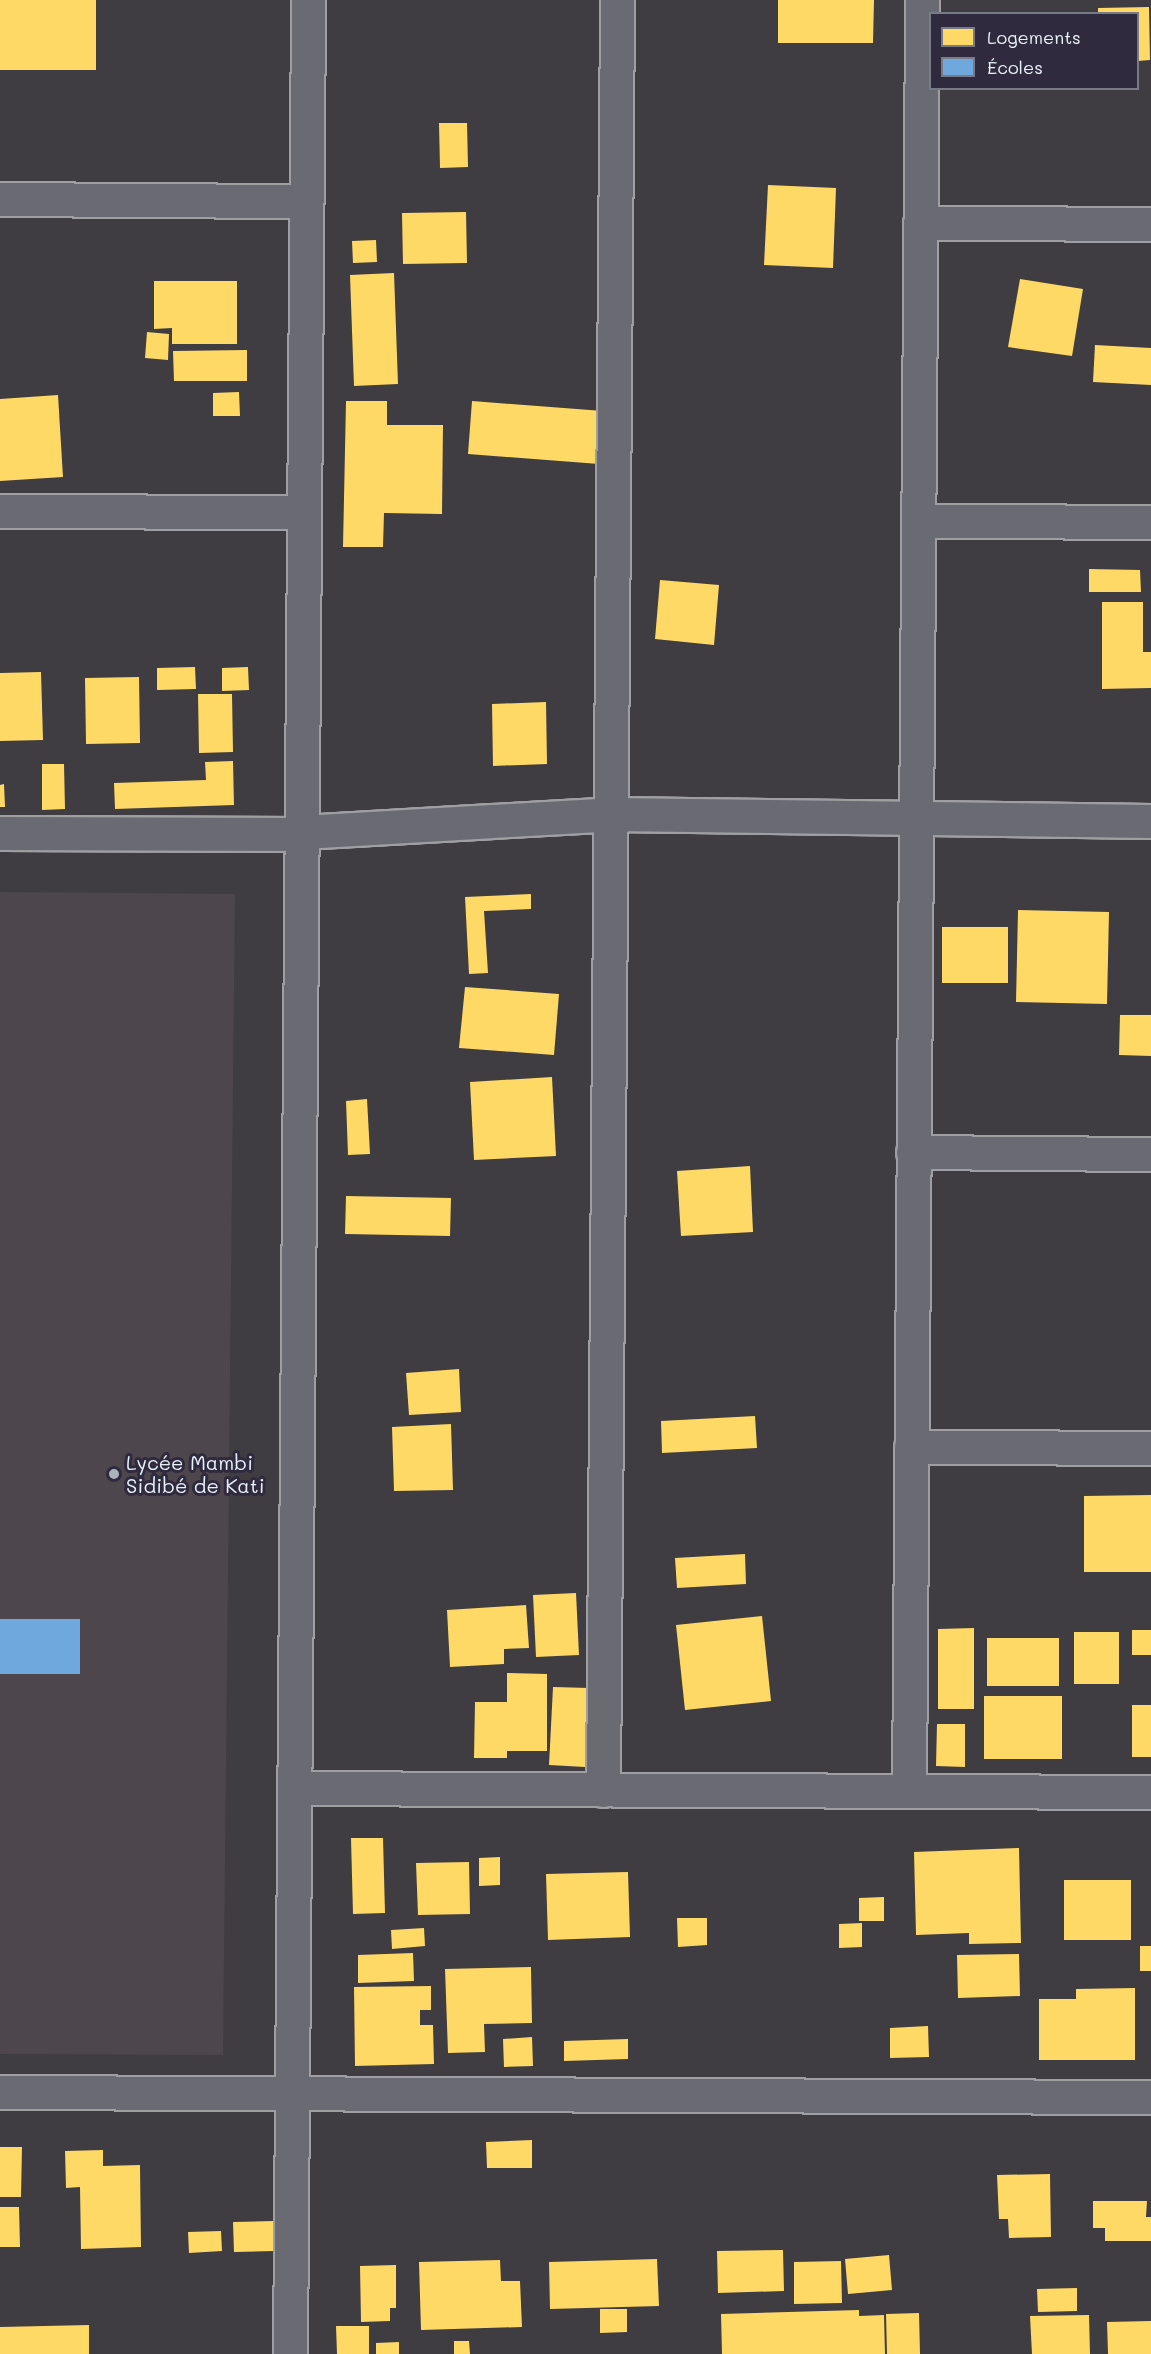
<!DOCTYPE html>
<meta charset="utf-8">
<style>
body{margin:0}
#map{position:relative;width:1151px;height:2354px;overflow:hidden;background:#3f3c42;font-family:Mali,sans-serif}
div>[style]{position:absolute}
.built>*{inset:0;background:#4d464d}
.homes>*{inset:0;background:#ffd966}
.schools>*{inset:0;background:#6fa8dc}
.roads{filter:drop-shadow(2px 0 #9f9fa3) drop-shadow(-2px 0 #9f9fa3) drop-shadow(0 2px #9f9fa3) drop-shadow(0 -2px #9f9fa3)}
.minor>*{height:33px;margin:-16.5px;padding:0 16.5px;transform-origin:16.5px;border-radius:16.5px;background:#6a6b72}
.dots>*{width:16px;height:16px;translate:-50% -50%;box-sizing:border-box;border:3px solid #2f2a3d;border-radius:50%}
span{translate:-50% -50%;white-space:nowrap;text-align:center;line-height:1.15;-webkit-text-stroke:6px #2f2a3d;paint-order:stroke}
.poi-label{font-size:20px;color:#e8f1f8}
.left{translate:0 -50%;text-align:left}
.legend{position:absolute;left:929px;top:12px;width:210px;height:78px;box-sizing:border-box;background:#2f2a3d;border:2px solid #797a88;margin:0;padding:8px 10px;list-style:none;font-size:18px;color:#e8f1f8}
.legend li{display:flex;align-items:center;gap:12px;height:30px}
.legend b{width:30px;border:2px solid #797a88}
</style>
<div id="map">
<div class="built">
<i style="clip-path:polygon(0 892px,235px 894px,223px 2055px,0 2054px)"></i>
</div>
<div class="homes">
<i style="clip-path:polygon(0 0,96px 0,96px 70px,0 70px)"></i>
<i style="clip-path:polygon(778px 0,874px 0,873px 43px,778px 43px)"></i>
<i style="clip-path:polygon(1149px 7px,1150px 60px,1138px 61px,1138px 14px,1098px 14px,1098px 8px)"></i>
<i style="clip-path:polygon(439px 123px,467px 123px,468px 167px,440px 168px)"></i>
<i style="clip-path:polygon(768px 185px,836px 188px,833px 268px,764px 265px)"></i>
<i style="clip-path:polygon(466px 212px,467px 263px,403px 264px,402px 213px)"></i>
<i style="clip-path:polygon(376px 240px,377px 262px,353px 263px,352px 241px)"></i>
<i style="clip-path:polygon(394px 273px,398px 384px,354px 386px,350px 275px)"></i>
<i style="clip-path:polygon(1020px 279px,1083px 289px,1072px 356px,1008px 347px)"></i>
<i style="clip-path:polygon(154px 281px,237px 281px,237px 344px,172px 344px,172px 328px,154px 329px)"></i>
<i style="clip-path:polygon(147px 332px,169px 334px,168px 360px,145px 358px)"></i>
<i style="clip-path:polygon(1095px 345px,1151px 348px,1151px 385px,1093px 382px)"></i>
<i style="clip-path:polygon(247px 350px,247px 381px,174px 381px,173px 351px)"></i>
<i style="clip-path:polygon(239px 392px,240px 416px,213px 416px,213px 393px)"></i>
<i style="clip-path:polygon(58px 395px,63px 477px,0 481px,0 399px)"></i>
<i style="clip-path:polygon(346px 401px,387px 401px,387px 425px,443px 425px,442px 514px,384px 513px,383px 547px,343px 547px)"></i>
<i style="clip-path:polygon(472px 401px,603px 411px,599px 464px,468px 454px)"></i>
<i style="clip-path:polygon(1089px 569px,1140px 570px,1141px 592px,1089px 592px)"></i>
<i style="clip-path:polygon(660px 580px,719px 585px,714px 645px,655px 639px)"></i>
<i style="clip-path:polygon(1102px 602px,1143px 602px,1143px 652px,1151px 652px,1151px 688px,1102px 689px)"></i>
<i style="clip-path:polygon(195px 667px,196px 689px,157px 690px,157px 668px)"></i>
<i style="clip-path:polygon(248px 667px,249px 690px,222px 691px,222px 668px)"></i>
<i style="clip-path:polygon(41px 672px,43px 740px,0 741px,0 673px)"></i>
<i style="clip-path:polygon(139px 677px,140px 743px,86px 744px,85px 678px)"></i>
<i style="clip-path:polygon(198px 694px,232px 694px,233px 752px,199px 753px)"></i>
<i style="clip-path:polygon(546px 702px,547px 764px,493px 766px,492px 704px)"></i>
<i style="clip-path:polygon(233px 761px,234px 805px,115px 809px,114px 783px,206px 780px,205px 762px)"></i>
<i style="clip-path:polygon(42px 764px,64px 764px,65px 809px,42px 810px)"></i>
<i style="clip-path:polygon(4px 784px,5px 807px,0 807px,0 785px)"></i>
<i style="clip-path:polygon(531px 894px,531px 909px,484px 911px,488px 973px,469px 974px,465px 897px)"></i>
<i style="clip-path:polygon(1018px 910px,1109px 912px,1107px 1004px,1016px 1002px)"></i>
<i style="clip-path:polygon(942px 927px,1008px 927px,1008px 983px,942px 983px)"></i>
<i style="clip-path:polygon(465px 987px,559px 994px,554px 1055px,459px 1048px)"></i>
<i style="clip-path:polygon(1120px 1015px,1151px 1015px,1151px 1056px,1119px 1055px)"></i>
<i style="clip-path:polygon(552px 1077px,556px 1156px,474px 1160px,470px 1082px)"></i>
<i style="clip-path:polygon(367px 1099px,370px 1154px,348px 1155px,346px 1101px)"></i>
<i style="clip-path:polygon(750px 1166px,753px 1232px,681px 1236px,677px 1171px)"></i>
<i style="clip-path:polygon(346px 1196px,451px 1198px,450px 1236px,345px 1234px)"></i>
<i style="clip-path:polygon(459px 1369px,461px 1412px,409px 1415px,406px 1373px)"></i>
<i style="clip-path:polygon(755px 1416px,757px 1448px,662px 1453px,661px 1421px)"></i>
<i style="clip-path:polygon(451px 1424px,453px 1490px,394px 1491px,392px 1427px)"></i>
<i style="clip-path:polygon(1151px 1495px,1151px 1572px,1084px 1572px,1084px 1496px)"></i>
<i style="clip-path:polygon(745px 1554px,746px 1584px,677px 1588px,675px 1558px)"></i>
<i style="clip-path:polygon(576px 1593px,579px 1655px,536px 1657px,533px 1595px)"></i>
<i style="clip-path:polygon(526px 1605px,529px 1648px,504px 1649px,504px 1664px,450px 1667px,447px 1610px)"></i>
<i style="clip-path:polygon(762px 1616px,771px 1701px,685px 1710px,676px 1625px)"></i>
<i style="clip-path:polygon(974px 1628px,974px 1709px,938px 1709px,938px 1629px)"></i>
<i style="clip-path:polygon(1132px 1630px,1151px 1630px,1151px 1655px,1132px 1655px)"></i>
<i style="clip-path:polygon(1074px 1632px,1119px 1632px,1119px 1684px,1074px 1684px)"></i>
<i style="clip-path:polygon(987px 1638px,1059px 1638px,1059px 1686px,987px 1686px)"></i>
<i style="clip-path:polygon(507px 1673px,547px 1674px,547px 1751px,507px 1751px,507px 1758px,474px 1758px,475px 1702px,507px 1702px)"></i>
<i style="clip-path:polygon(553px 1687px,589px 1688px,585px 1767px,549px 1765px)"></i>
<i style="clip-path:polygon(984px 1696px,1062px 1696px,1062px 1759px,984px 1759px)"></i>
<i style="clip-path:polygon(1132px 1705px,1151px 1705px,1151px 1757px,1132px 1757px)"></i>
<i style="clip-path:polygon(937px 1724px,965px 1724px,965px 1767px,936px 1766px)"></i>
<i style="clip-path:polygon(351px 1838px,383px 1838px,385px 1913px,353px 1914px)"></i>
<i style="clip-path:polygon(1019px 1848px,1021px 1943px,969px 1944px,969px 1933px,916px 1935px,914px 1852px)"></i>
<i style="clip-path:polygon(500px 1857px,500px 1885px,479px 1886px,479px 1858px)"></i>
<i style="clip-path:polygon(469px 1862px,470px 1914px,418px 1915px,416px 1863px)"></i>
<i style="clip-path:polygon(628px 1872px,630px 1937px,548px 1940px,546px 1874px)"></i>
<i style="clip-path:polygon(1064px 1880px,1131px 1880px,1131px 1940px,1064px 1940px)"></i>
<i style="clip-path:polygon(884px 1897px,884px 1921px,859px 1921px,859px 1898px)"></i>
<i style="clip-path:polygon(677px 1918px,707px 1918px,707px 1945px,678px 1947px)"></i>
<i style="clip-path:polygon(862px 1923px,862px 1947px,839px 1948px,839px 1924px)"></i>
<i style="clip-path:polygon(424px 1928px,425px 1946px,392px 1949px,391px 1930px)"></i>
<i style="clip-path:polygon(1140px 1946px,1151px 1946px,1151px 1971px,1140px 1971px)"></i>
<i style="clip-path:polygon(413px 1953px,414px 1981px,358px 1983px,358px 1955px)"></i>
<i style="clip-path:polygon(1019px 1954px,1020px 1996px,958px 1998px,957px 1955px)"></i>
<i style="clip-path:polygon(531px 1967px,532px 2023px,484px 2024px,485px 2052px,448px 2053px,445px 1969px)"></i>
<i style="clip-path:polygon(431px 1986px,431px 2010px,420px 2010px,420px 2025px,433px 2025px,434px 2064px,355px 2066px,354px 1987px)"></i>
<i style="clip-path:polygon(1135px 1988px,1135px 2060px,1039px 2060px,1039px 1999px,1076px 1999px,1076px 1989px)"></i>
<i style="clip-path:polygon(928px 2026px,929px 2057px,890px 2058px,890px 2028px)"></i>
<i style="clip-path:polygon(532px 2037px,533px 2066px,504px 2067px,503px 2039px)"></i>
<i style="clip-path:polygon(628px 2039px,628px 2059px,564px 2061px,564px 2041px)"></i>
<i style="clip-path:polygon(532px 2140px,532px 2168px,487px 2168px,486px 2142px)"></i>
<i style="clip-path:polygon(0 2147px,22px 2147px,21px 2197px,0 2197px)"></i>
<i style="clip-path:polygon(103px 2150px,103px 2166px,140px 2165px,141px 2247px,81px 2249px,80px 2187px,66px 2188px,65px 2151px)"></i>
<i style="clip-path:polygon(1050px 2174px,1051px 2237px,1009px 2238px,1008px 2219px,999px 2219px,997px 2175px)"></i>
<i style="clip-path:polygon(1093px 2201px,1147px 2201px,1146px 2217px,1151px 2217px,1151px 2241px,1105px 2241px,1105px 2228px,1093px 2228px)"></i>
<i style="clip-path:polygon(0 2207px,19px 2207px,20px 2247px,0 2247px)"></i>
<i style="clip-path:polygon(273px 2221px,274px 2251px,234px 2252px,233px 2222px)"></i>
<i style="clip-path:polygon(221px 2231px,222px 2251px,189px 2253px,188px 2232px)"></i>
<i style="clip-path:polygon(783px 2250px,784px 2291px,718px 2293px,717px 2251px)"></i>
<i style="clip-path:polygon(889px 2255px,892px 2290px,848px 2294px,845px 2259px)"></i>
<i style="clip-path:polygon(657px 2259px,659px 2306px,550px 2309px,549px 2262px)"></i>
<i style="clip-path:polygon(500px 2260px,501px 2281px,520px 2281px,522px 2327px,421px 2330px,419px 2262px)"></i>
<i style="clip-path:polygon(841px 2261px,842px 2303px,794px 2304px,794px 2262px)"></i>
<i style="clip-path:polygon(396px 2265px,396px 2308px,390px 2308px,390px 2321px,361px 2322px,360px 2266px)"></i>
<i style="clip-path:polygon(1077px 2288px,1077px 2311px,1038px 2312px,1037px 2289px)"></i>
<i style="clip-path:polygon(600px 2309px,627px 2309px,627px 2332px,600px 2333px)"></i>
<i style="clip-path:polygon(859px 2310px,859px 2316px,884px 2315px,885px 2354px,722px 2354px,721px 2314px)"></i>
<i style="clip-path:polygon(919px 2313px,920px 2354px,887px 2354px,886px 2314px)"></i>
<i style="clip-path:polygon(1089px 2315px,1090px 2354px,1032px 2354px,1030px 2316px)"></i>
<i style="clip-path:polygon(1151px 2321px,1151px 2354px,1108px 2354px,1107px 2322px)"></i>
<i style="clip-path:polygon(89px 2325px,89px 2354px,0 2354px,0 2327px)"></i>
<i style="clip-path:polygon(336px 2326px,369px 2326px,369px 2354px,337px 2354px)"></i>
<i style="clip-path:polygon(454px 2341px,469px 2341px,470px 2354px,454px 2354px)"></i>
<i style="clip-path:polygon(399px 2342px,399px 2354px,376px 2354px,376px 2343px)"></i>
</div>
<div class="schools">
<i style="clip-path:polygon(0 1619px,80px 1619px,80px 1674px,0 1674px)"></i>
</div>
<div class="roads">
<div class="minor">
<i style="left:0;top:199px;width:306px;rotate:0.4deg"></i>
<i style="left:920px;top:223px;width:231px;rotate:0.2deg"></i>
<i style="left:0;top:511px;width:304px;rotate:0.2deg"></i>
<i style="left:918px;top:521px;width:233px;rotate:0.2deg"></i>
<i style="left:0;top:833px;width:302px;rotate:0.2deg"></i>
<i style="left:302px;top:834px;width:2px;rotate:-90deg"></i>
<i style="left:302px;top:832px;width:310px;rotate:-3.3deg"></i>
<i style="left:611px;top:814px;width:540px;rotate:0.74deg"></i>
<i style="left:913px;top:1152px;width:238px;rotate:0.5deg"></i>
<i style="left:911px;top:1447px;width:240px;rotate:0.2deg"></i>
<i style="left:294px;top:1788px;width:857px;rotate:0.27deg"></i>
<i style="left:603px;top:1790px;width:1790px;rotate:-89.55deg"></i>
<i style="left:909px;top:1791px;width:1791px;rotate:-89.58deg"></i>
<i style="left:0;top:2092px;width:1151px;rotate:0.25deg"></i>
<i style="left:290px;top:2354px;width:2354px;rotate:-89.56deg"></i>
</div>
</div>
<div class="dots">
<i style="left:114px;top:1474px;background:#adb2b8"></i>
</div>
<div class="poi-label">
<span class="left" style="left:126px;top:1474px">Lycée Mambi<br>Sidibé de Kati</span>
</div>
<ul class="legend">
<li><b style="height:16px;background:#ffd966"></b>Logements</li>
<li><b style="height:16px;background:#6fa8dc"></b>Écoles</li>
</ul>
</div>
